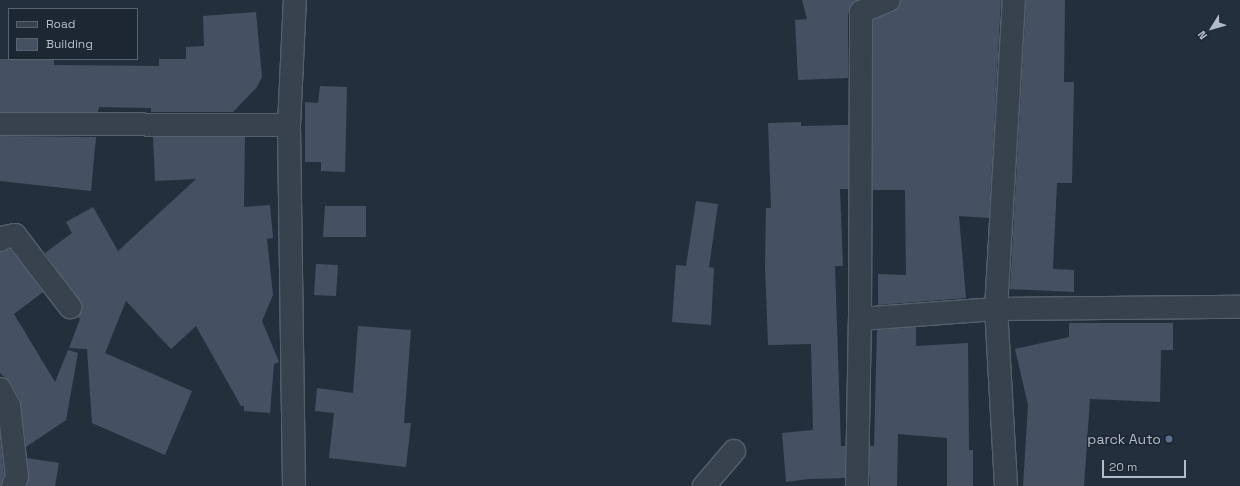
<!DOCTYPE html>
<style>
body{margin:0}
#map{position:relative;width:1240px;height:486px;overflow:hidden;background:#242f3e;font-family:"Space Grotesk",sans-serif}
div>[style]{position:absolute}
.building>*{inset:0;background:#455162}
.roads{filter:drop-shadow(1px 0 #565f6c) drop-shadow(-1px 0 #565f6c) drop-shadow(0 1px #565f6c) drop-shadow(0 -1px #565f6c)}
.minor>*{height:22px;margin:-11px;padding:0 11px;transform-origin:11px;border-radius:11px;background:#38414e}
.dots>*{width:11px;height:11px;translate:-50% -50%;box-sizing:border-box;border:2px solid #1d2633;border-radius:50%}
span{translate:-50% -50%;white-space:nowrap;text-align:center;line-height:1.15;-webkit-text-stroke:3px #1d2633;paint-order:stroke}
.poi-label{font-size:14px;color:#b4bcc9}
.right{translate:-100% -50%;text-align:right}
.legend{position:absolute;left:8px;top:8px;width:130px;height:52px;box-sizing:border-box;background:#1d2633;border:1px solid #59626f;margin:0;padding:5px 7px;list-style:none;font-size:12px;color:#b4bcc9}
.legend li{display:flex;align-items:center;gap:8px;height:20px}
.legend b{width:20px;border:1px solid #59626f}
.north{position:absolute;left:1192px;top:8px;width:40px;height:40px;-webkit-text-stroke:3px #1d2633;paint-order:stroke;rotate:233deg;font-size:11px;font-weight:700;line-height:16px;text-align:center;color:#b4bcc9}
.north::after{content:'';display:block;margin:auto;width:14px;height:18px;background:#b4bcc9;clip-path:polygon(50% 0,100% 100%,50% 72%,0 100%)}
.scale{position:absolute;left:1102px;top:460px;width:84px;height:18px;box-sizing:border-box;border:2px solid #b4bcc9;border-top:0;padding-left:5px;font-size:12px;line-height:14px;white-space:nowrap;color:#b4bcc9;-webkit-text-stroke:3px #1d2633;paint-order:stroke}
</style>
<div id="map">
<div class="building">
<i style="clip-path:polygon(802px 0,857px 0,851px 5px,848px 12px,848px 78px,798px 80px,795px 20px,807px 19px)"></i>
<i style="clip-path:polygon(901px 0,1001px 0,989px 218px,959px 216px,966px 298px,878px 305px,878px 274px,906px 275px,905px 190px,873px 190px,873px 20px,894px 11px,899px 7px)"></i>
<i style="clip-path:polygon(1026px 0,1065px 0,1064px 82px,1074px 82px,1072px 183px,1057px 183px,1053px 269px,1074px 270px,1074px 292px,1010px 289px)"></i>
<i style="clip-path:polygon(256px 12px,262px 77px,257px 87px,233px 112px,151px 112px,151px 108px,99px 107px,98px 112px,0 112px,0 59px,54px 59px,54px 65px,159px 66px,159px 59px,186px 59px,186px 47px,204px 46px,203px 16px)"></i>
<i style="clip-path:polygon(320px 86px,347px 87px,345px 172px,321px 171px,321px 162px,305px 162px,305px 102px,318px 103px)"></i>
<i style="clip-path:polygon(801px 122px,801px 126px,848px 125px,848px 189px,840px 189px,843px 266px,835px 266px,841px 446px,845px 446px,845px 478px,809px 479px,786px 482px,782px 433px,813px 430px,811px 344px,768px 345px,765px 266px,766px 208px,771px 208px,768px 123px)"></i>
<i style="clip-path:polygon(0 136px,96px 137px,91px 191px,0 181px)"></i>
<i style="clip-path:polygon(153px 137px,245px 137px,244px 207px,270px 205px,273px 238px,267px 239px,273px 295px,262px 321px,279px 362px,274px 364px,270px 413px,244px 411px,244px 406px,241px 406px,196px 326px,171px 349px,126px 301px,105px 353px,192px 391px,165px 455px,92px 423px,87px 349px,69px 348px,80px 319px,78px 317px,82px 311px,82px 305px,45px 253px,72px 233px,66px 222px,93px 207px,118px 251px,196px 179px,155px 181px)"></i>
<i style="clip-path:polygon(696px 201px,718px 204px,709px 267px,714px 268px,711px 325px,672px 322px,676px 265px,686px 266px)"></i>
<i style="clip-path:polygon(325px 206px,366px 206px,366px 237px,323px 237px)"></i>
<i style="clip-path:polygon(10px 249px,43px 292px,14px 314px,55px 382px,68px 350px,78px 353px,66px 420px,26px 447px,20px 400px,11px 383px,0 373px,0 252px)"></i>
<i style="clip-path:polygon(316px 264px,338px 265px,336px 296px,314px 295px)"></i>
<i style="clip-path:polygon(1069px 323px,1173px 323px,1173px 350px,1161px 350px,1160px 402px,1090px 399px,1084px 486px,1023px 486px,1028px 405px,1015px 349px,1069px 337px)"></i>
<i style="clip-path:polygon(358px 326px,411px 330px,404px 423px,411px 423px,406px 467px,329px 458px,334px 413px,315px 411px,317px 388px,353px 393px)"></i>
<i style="clip-path:polygon(916px 327px,916px 346px,968px 343px,969px 450px,973px 450px,973px 486px,947px 486px,947px 438px,898px 434px,897px 486px,870px 486px,870px 446px,874px 446px,877px 330px)"></i>
<i style="clip-path:polygon(0 438px,4px 475px,1px 486px,0 486px)"></i>
<i style="clip-path:polygon(27px 458px,59px 463px,55px 486px,27px 486px,29px 476px)"></i>
</div>
<div class="roads">
<div class="minor">
<i style="left:0;top:124px;width:289px;rotate:0.2deg"></i>
<i style="left:0;top:240px;width:6px;rotate:-31deg"></i>
<i style="left:5px;top:237px;width:10px;rotate:-11deg"></i>
<i style="left:15px;top:235px;width:91px;rotate:52.6deg"></i>
<i style="left:860px;top:319px;width:136px;rotate:-4.2deg"></i>
<i style="left:996px;top:309px;width:244px;rotate:-0.5deg"></i>
<i style="left:0;top:389px;width:19px;rotate:62deg"></i>
<i style="left:9px;top:406px;width:71px;rotate:83.6deg"></i>
<i style="left:17px;top:477px;width:10px;rotate:114deg"></i>
<i style="left:294px;top:486px;width:361px;rotate:-90.8deg"></i>
<i style="left:289px;top:125px;width:125px;rotate:-87.3deg"></i>
<i style="left:704px;top:486px;width:46px;rotate:-49.4deg"></i>
<i style="left:857px;top:486px;width:167px;rotate:-89deg"></i>
<i style="left:860px;top:319px;width:307px;rotate:-89.8deg"></i>
<i style="left:861px;top:12px;width:30px;rotate:-23deg"></i>
<i style="left:1006px;top:486px;width:177px;rotate:-93.2deg"></i>
<i style="left:996px;top:309px;width:310px;rotate:-86.7deg"></i>
</div>
</div>
<div class="dots">
<i style="left:1169px;top:439px;background:#5c6f8a"></i>
</div>
<div class="poi-label">
<span class="right" style="left:1161px;top:439px">parck Auto</span>
</div>
<ul class="legend">
<li><b style="height:5px;background:#38414e"></b>Road</li>
<li><b style="height:11px;background:#455162"></b>Building</li>
</ul>
<div class="north">N</div>
<div class="scale">20 m</div>
</div>
